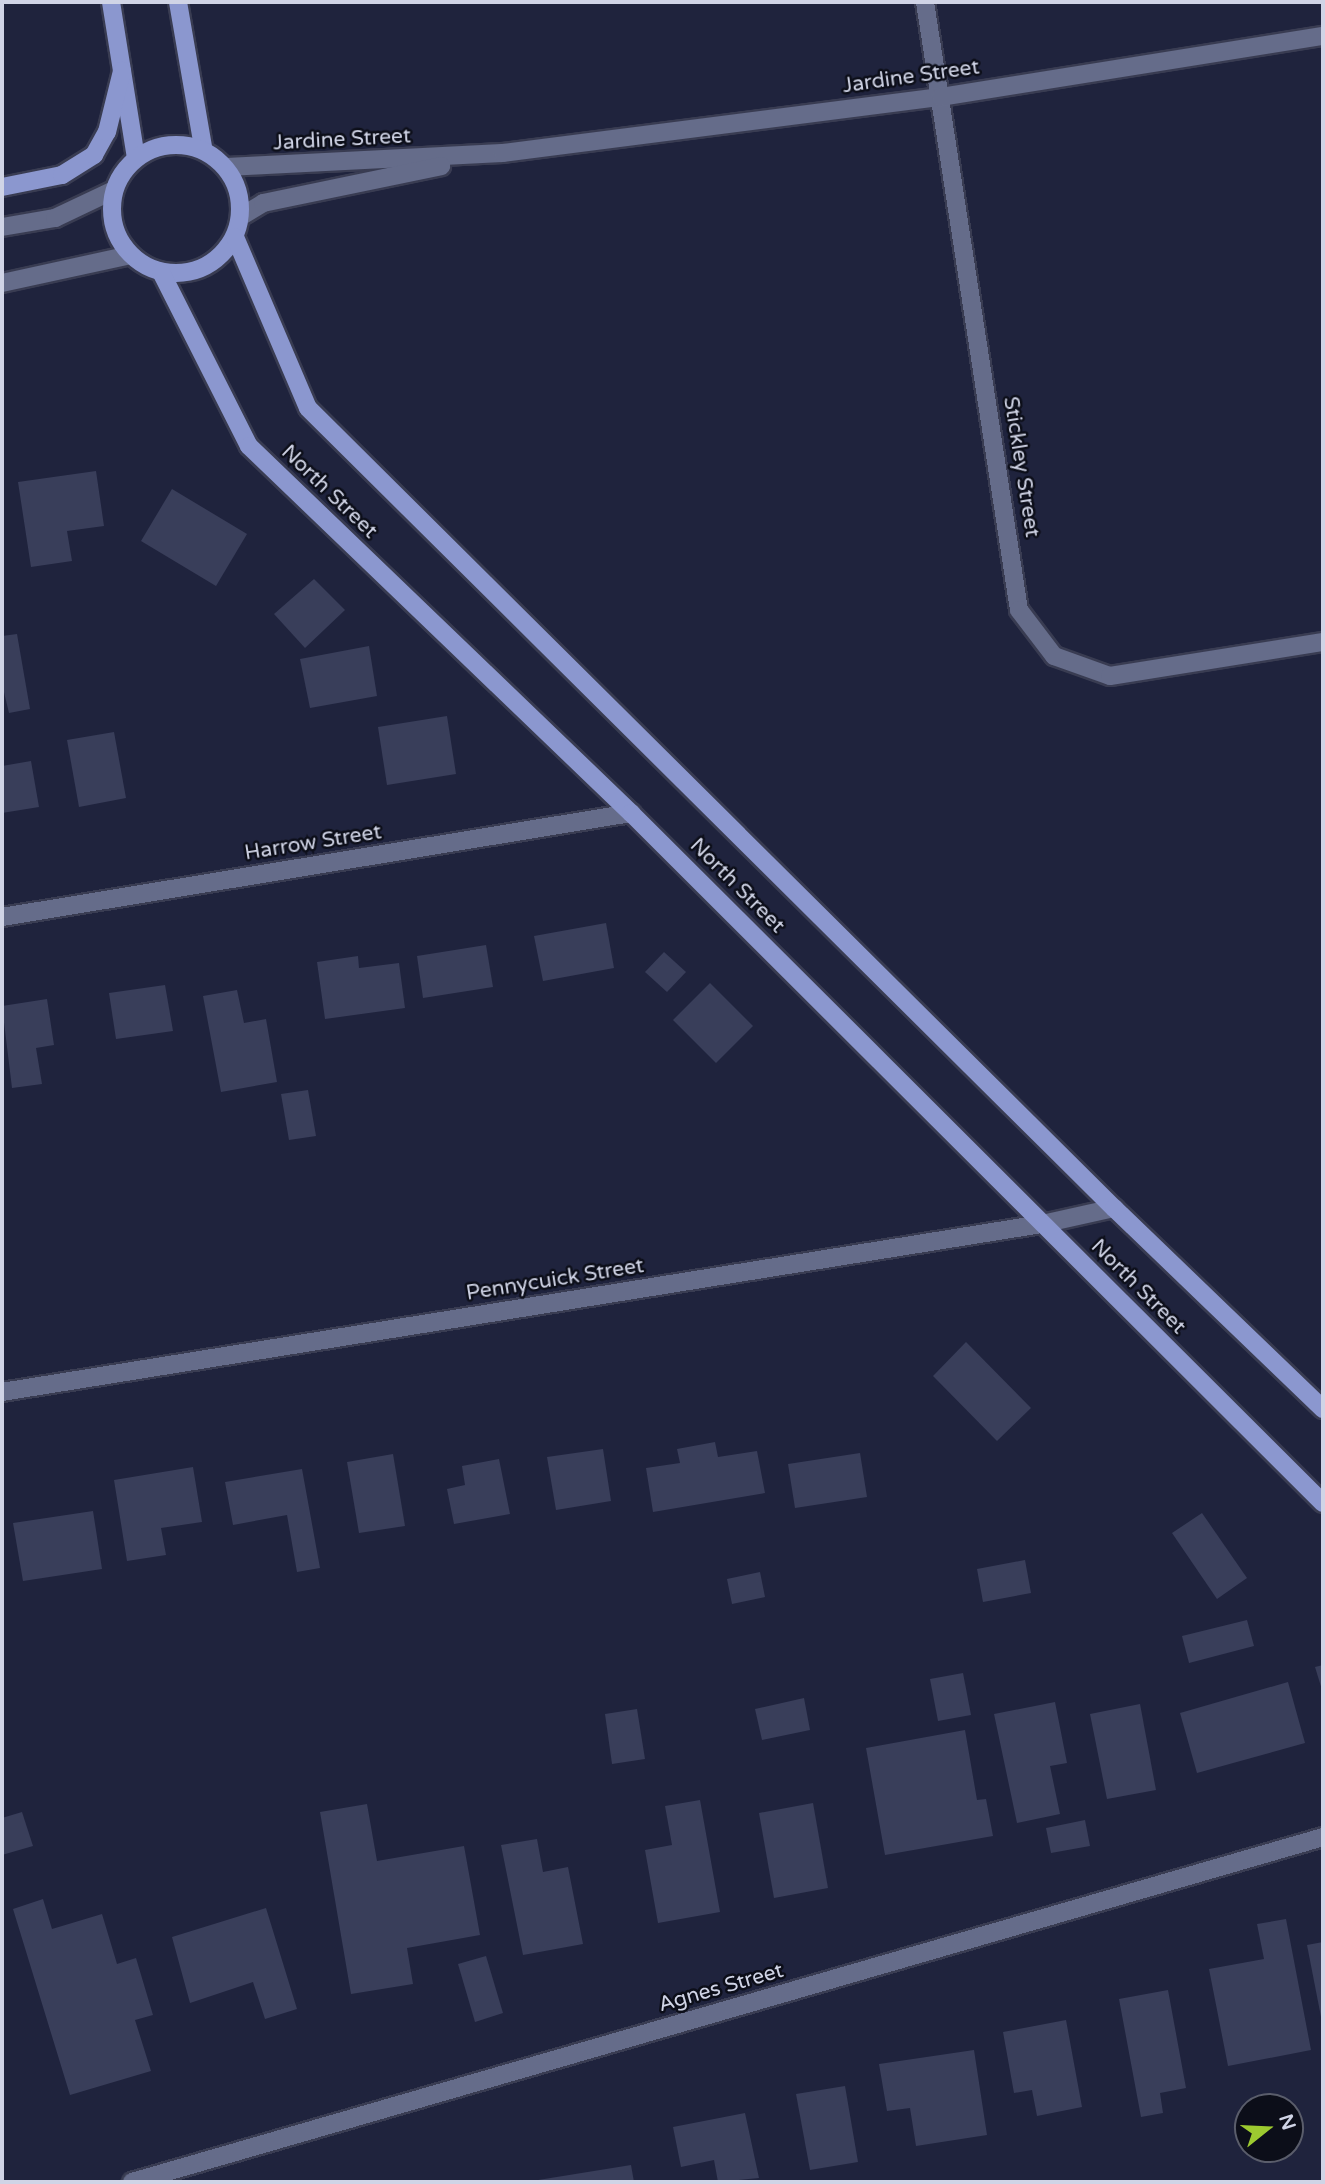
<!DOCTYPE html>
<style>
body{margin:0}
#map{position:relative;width:1325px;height:2184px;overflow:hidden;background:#1f233d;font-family:"Varela Round",sans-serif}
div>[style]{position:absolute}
.building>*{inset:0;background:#393e5a}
.roads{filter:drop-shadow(2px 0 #393c52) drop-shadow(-2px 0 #393c52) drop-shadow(0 2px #393c52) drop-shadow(0 -2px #393c52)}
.minor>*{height:18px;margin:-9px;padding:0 9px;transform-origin:9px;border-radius:9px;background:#656c8a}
.major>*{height:18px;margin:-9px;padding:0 9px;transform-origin:9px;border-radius:9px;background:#8b97cf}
.major>.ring{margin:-9px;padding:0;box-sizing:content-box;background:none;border:18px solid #8b97cf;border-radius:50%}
span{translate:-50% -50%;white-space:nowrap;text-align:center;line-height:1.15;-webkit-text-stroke:5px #0c0e19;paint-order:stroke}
.street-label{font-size:21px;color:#d0d4e6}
.frame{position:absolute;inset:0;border:4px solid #d0d4e6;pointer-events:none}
.north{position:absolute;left:1234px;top:2093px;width:70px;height:70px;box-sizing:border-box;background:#0c0e19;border:2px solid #5a5d6b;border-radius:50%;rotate:72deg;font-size:19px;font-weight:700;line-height:28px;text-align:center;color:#d0d4e6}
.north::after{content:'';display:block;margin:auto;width:24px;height:32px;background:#9dca30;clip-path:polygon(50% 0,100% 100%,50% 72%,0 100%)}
</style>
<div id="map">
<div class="building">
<i style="clip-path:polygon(96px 471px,104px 526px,67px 531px,72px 561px,31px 567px,18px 482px)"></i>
<i style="clip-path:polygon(172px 489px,247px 534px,216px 586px,141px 541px)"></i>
<i style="clip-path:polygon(314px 579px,345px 610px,305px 648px,274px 614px)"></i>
<i style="clip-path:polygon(17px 634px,30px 709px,9px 713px,2px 684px,2px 636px)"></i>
<i style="clip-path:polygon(369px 646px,377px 696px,310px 708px,300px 659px)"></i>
<i style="clip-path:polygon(447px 716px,456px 774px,387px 785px,378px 727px)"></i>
<i style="clip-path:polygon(114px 732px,126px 798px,79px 807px,67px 740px)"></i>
<i style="clip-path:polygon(31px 761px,39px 807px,2px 813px,2px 766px)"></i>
<i style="clip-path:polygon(606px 923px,614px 968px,543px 981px,534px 936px)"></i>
<i style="clip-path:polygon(486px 945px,493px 987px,423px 998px,417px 956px)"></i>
<i style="clip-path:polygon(664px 952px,686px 972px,667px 992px,645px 972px)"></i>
<i style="clip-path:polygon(358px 956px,359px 968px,399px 963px,405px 1008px,325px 1019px,317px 962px)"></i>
<i style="clip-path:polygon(710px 983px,753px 1026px,716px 1063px,673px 1020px)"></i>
<i style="clip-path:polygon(165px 985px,173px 1031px,116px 1039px,109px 993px)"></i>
<i style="clip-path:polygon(237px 990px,244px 1023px,266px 1019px,277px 1082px,221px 1092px,203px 996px)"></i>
<i style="clip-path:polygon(47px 999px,54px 1045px,36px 1048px,42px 1084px,12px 1088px,2px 1006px)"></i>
<i style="clip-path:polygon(308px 1090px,316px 1136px,289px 1140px,281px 1094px)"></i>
<i style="clip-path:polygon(966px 1342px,1031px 1408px,997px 1441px,933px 1376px)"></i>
<i style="clip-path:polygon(715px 1442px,718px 1457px,757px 1451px,765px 1493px,653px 1512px,646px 1468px,680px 1463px,677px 1449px)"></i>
<i style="clip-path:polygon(603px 1449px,611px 1501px,556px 1510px,547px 1457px)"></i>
<i style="clip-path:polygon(860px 1453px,867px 1497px,795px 1508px,788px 1464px)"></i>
<i style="clip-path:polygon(393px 1454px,405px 1526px,359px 1533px,347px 1462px)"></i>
<i style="clip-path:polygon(499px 1459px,510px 1514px,454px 1524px,447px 1489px,465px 1485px,462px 1466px)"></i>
<i style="clip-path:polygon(193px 1467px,202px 1522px,161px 1528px,166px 1555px,127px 1561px,114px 1480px)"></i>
<i style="clip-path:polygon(302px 1469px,320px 1568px,297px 1572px,287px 1515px,233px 1525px,225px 1482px)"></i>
<i style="clip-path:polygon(93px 1511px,102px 1569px,23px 1581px,13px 1523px)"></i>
<i style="clip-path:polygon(1202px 1513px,1247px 1578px,1217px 1599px,1172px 1533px)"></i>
<i style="clip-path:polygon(1025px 1560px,1031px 1593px,983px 1602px,977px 1569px)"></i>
<i style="clip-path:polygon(760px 1572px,765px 1597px,732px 1604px,727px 1579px)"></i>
<i style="clip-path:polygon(1247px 1620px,1254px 1646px,1189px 1663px,1182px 1636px)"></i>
<i style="clip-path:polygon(1323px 1665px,1323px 1693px,1315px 1667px)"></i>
<i style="clip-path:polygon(963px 1673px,971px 1715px,938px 1721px,930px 1679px)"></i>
<i style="clip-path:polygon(1288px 1682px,1305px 1743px,1197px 1773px,1180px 1713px)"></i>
<i style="clip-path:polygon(804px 1698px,810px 1730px,762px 1740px,755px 1709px)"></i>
<i style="clip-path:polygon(1055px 1702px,1067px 1763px,1050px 1766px,1060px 1814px,1017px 1823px,994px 1714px)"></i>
<i style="clip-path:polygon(1140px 1704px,1156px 1790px,1107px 1799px,1090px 1714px)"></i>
<i style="clip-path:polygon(637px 1709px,645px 1759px,612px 1764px,605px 1714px)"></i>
<i style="clip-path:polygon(965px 1730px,977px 1800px,986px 1799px,993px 1836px,885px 1855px,866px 1748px)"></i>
<i style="clip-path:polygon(700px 1800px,720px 1912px,658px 1923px,645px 1850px,672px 1845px,665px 1806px)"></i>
<i style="clip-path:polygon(813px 1803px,828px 1888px,774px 1898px,759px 1813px)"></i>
<i style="clip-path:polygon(367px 1804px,377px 1861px,464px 1846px,480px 1935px,407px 1948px,413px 1984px,351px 1994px,320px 1812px)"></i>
<i style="clip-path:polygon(22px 1812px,33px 1846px,2px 1855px,2px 1818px)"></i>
<i style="clip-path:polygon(1085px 1820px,1090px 1846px,1051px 1853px,1046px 1828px)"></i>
<i style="clip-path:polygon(537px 1839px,543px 1872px,568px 1867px,583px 1944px,523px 1955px,501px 1845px)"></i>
<i style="clip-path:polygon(43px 1899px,52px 1929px,102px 1914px,117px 1964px,136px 1958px,153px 2015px,135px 2020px,151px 2071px,70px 2095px,13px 1909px)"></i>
<i style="clip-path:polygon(266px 1908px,297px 2009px,265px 2019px,253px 1982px,190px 2003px,172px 1937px)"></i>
<i style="clip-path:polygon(1286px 1919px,1311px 2050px,1228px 2066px,1209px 1969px,1264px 1959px,1257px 1924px)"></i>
<i style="clip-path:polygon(1323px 1942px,1323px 2022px,1322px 2022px,1307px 1945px)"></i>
<i style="clip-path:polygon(486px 1956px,503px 2013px,475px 2022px,458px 1964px)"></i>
<i style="clip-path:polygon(1168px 1990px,1186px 2088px,1160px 2093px,1163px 2113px,1141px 2117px,1119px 1999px)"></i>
<i style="clip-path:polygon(1066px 2020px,1082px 2107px,1037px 2116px,1032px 2090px,1014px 2093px,1003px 2032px)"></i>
<i style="clip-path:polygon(974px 2050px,987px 2135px,916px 2146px,910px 2108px,887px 2111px,879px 2064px)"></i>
<i style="clip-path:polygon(845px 2086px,858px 2162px,810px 2170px,796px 2094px)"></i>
<i style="clip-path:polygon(745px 2113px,759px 2178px,718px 2182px,714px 2160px,681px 2167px,673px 2127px)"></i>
<i style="clip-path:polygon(631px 2165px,634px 2182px,532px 2182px,532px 2181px)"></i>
</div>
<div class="roads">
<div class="minor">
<i style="left:925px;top:2px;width:615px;rotate:81.21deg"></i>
<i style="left:1019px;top:610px;width:58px;rotate:52.7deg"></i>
<i style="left:1054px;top:656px;width:59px;rotate:19.7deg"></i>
<i style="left:1110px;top:676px;width:216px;rotate:-9.1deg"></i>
<i style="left:226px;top:167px;width:277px;rotate:-2.9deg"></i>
<i style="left:503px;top:153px;width:442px;rotate:-7.3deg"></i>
<i style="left:941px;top:97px;width:387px;rotate:-9.1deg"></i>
<i style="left:240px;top:217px;width:27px;rotate:-31deg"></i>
<i style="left:263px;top:203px;width:182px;rotate:-11.7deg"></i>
<i style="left:2px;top:227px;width:54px;rotate:-9.6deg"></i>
<i style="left:55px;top:218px;width:65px;rotate:-25.4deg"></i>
<i style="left:2px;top:283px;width:131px;rotate:-12.3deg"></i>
<i style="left:2px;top:917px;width:638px;rotate:-9.39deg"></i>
<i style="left:2px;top:1392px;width:1053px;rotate:-9.18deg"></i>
<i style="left:1042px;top:1224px;width:74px;rotate:-12.5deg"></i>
<i style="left:132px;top:2182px;width:1240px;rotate:-16.15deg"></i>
</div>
<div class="major">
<i style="left:111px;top:2px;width:158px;rotate:80.9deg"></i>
<i style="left:178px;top:2px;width:147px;rotate:80.2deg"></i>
<i class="ring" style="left:112px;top:145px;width:110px;height:110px"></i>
<i style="left:2px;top:187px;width:61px;rotate:-11.3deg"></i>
<i style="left:62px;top:175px;width:38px;rotate:-32deg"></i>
<i style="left:94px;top:155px;width:26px;rotate:-61deg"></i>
<i style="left:107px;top:132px;width:63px;rotate:-76.2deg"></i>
<i style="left:235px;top:237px;width:186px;rotate:66.9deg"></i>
<i style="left:308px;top:408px;width:1136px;rotate:44.79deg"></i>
<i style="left:1114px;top:1208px;width:290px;rotate:43.9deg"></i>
<i style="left:161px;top:272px;width:195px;rotate:63.2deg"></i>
<i style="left:249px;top:446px;width:530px;rotate:43.85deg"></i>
<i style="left:631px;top:813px;width:977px;rotate:44.92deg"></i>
</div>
</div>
<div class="street-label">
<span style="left:911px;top:77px;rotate:-8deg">Jardine Street</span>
<span style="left:342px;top:140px;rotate:-3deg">Jardine Street</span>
<span style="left:1021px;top:467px;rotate:81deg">Stickley Street</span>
<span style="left:329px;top:492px;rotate:44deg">North Street</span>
<span style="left:313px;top:843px;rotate:-9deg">Harrow Street</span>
<span style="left:737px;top:886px;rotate:45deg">North Street</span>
<span style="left:555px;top:1280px;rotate:-9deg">Pennycuick Street</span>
<span style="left:1138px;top:1287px;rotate:45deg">North Street</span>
<span style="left:721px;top:1988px;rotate:-16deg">Agnes Street</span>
</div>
<div class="frame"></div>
<div class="north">N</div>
</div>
